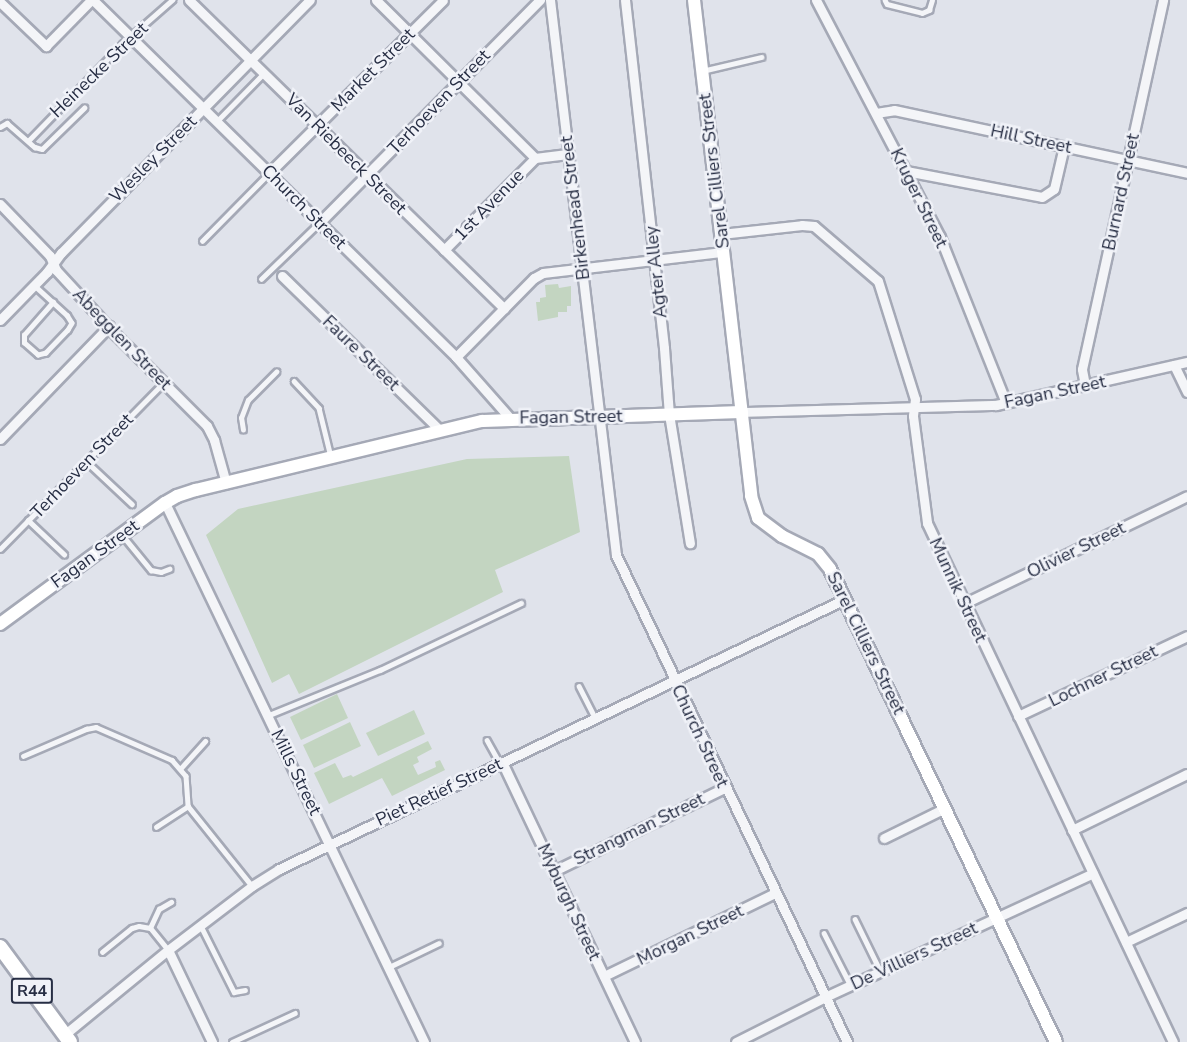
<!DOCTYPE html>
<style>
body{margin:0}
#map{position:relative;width:1187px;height:1042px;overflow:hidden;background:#e0e3eb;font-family:"Nunito Sans",sans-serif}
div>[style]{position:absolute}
.green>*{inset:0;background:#c3d5c1}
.roads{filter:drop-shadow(2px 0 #a5a9b6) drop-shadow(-2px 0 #a5a9b6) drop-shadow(0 2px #a5a9b6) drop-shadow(0 -2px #a5a9b6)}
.lane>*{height:4.5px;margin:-2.25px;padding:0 2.25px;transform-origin:2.25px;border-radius:2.25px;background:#f4f5f8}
.street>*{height:9px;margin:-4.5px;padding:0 4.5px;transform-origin:4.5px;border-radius:4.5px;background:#f4f5f8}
.secondary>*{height:12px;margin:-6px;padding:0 6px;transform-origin:6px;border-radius:6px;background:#fff}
.primary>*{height:14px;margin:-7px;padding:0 7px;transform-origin:7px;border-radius:7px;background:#fff}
span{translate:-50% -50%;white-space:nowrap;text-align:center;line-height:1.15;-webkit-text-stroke:5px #f0f2f8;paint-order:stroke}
.shield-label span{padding:2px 4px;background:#f0f2f8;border:2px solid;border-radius:4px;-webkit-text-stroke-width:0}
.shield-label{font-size:16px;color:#272e44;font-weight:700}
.street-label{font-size:18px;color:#272e44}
</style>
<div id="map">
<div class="green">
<i style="clip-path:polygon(558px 284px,559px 288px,571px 286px,571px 306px,567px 306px,567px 312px,558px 312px,558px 317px,538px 321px,536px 302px,540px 302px,540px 298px,546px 297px,545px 285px)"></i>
<i style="clip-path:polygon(569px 456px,580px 532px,495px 570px,503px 592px,299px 694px,289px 674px,272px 683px,206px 535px,238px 509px,467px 459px)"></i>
<i style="clip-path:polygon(337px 694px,348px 718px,301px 740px,290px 717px)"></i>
<i style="clip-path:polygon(414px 710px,425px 734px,378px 756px,366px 733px)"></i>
<i style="clip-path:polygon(350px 722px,361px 746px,314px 768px,303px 745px)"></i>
<i style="clip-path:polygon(428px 741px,432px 749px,417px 757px,419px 762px,413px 765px,418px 775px,436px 767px,435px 762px,440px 760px,445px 770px,392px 796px,382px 778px,329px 804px,314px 773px,335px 763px,343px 778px,351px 775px,353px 777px)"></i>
</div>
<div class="roads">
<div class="lane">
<i style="left:885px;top:0;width:4px;rotate:63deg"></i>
<i style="left:887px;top:4px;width:36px;rotate:14deg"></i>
<i style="left:922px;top:13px;width:8px;rotate:-23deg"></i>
<i style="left:929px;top:10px;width:10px;rotate:-73deg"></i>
<i style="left:702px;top:71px;width:61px;rotate:-13.3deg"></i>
<i style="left:217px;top:121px;width:67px;rotate:-45.6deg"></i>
<i style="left:0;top:127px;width:8px;rotate:-30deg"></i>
<i style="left:7px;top:123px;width:37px;rotate:41deg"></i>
<i style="left:35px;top:147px;width:7px;rotate:16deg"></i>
<i style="left:42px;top:149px;width:59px;rotate:-44.3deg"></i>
<i style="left:28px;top:141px;width:135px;rotate:-45.9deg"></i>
<i style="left:122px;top:44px;width:67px;rotate:-41.3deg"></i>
<i style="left:202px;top:241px;width:95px;rotate:-45.4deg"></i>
<i style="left:261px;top:279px;width:82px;rotate:-44deg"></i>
<i style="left:34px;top:285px;width:45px;rotate:42.3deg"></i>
<i style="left:67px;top:315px;width:9px;rotate:58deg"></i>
<i style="left:72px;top:323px;width:8px;rotate:120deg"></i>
<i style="left:68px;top:330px;width:32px;rotate:134deg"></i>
<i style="left:46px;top:353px;width:8px;rotate:166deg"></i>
<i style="left:38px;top:355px;width:18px;rotate:-139deg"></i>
<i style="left:24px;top:343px;width:8px;rotate:-90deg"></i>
<i style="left:24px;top:335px;width:44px;rotate:-48.7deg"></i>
<i style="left:294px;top:381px;width:37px;rotate:47deg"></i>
<i style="left:319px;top:408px;width:50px;rotate:76.2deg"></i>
<i style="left:243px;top:430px;width:12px;rotate:-99deg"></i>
<i style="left:241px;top:418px;width:19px;rotate:-69deg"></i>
<i style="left:248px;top:400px;width:40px;rotate:-45deg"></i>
<i style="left:86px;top:461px;width:63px;rotate:43.1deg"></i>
<i style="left:28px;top:520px;width:50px;rotate:43.4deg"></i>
<i style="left:124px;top:537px;width:43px;rotate:50.7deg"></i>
<i style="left:151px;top:570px;width:10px;rotate:11deg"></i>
<i style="left:161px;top:572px;width:9px;rotate:-21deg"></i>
<i style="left:0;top:549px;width:233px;rotate:-45.5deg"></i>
<i style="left:579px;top:686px;width:36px;rotate:63deg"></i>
<i style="left:269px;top:715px;width:120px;rotate:-22.1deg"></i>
<i style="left:380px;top:670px;width:156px;rotate:-25.4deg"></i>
<i style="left:487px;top:740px;width:26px;rotate:61deg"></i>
<i style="left:23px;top:756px;width:69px;rotate:-23.2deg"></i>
<i style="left:86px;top:729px;width:10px;rotate:-11deg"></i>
<i style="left:96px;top:727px;width:83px;rotate:23.5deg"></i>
<i style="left:172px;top:760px;width:21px;rotate:49deg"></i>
<i style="left:186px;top:776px;width:30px;rotate:86deg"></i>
<i style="left:188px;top:806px;width:102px;rotate:51.3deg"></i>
<i style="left:181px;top:768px;width:36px;rotate:-48deg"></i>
<i style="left:156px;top:827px;width:38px;rotate:-33deg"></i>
<i style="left:855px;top:919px;width:59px;rotate:63.9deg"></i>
<i style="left:201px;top:926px;width:74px;rotate:63.4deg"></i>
<i style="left:234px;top:992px;width:11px;rotate:-10deg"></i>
<i style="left:824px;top:933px;width:59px;rotate:63deg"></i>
<i style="left:167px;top:949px;width:27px;rotate:-129deg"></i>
<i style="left:150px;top:928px;width:21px;rotate:-65deg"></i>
<i style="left:159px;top:909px;width:14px;rotate:-30deg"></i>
<i style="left:102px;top:952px;width:38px;rotate:-39deg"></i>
<i style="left:132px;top:928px;width:7px;rotate:-16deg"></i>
<i style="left:139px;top:926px;width:11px;rotate:10deg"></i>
<i style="left:389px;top:967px;width:55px;rotate:-25.6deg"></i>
<i style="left:232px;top:1042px;width:69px;rotate:-24.7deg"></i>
</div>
<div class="street">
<i style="left:93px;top:0;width:509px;rotate:44.52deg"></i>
<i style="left:456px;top:357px;width:81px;rotate:48.5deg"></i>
<i style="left:189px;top:0;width:441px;rotate:44.4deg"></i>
<i style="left:376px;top:0;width:224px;rotate:44.8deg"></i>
<i style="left:550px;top:0;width:559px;rotate:83.22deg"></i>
<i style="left:616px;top:555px;width:539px;rotate:64.62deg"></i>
<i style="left:625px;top:0;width:350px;rotate:83.6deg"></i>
<i style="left:664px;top:348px;width:66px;rotate:85.7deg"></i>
<i style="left:669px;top:414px;width:131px;rotate:80.8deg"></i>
<i style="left:816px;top:0;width:267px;rotate:62.4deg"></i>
<i style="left:940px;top:237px;width:179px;rotate:68.3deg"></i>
<i style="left:0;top:2px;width:64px;rotate:43.7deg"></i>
<i style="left:46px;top:46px;width:64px;rotate:-45.6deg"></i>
<i style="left:876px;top:113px;width:18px;rotate:-9deg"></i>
<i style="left:894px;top:110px;width:300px;rotate:12.1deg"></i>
<i style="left:906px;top:171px;width:138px;rotate:10.8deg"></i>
<i style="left:1042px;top:197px;width:14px;rotate:-34deg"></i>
<i style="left:1054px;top:189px;width:44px;rotate:-76.9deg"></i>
<i style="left:269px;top:173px;width:245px;rotate:-44.8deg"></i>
<i style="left:0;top:204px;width:72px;rotate:46.1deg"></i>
<i style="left:50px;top:256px;width:15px;rotate:67deg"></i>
<i style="left:56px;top:270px;width:87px;rotate:47.3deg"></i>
<i style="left:115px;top:334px;width:130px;rotate:45deg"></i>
<i style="left:207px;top:426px;width:16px;rotate:63deg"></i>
<i style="left:214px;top:440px;width:45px;rotate:74.4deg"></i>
<i style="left:320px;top:222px;width:313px;rotate:-45.3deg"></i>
<i style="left:721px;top:234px;width:81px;rotate:-6.3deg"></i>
<i style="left:802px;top:225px;width:12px;rotate:5deg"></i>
<i style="left:814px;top:226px;width:84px;rotate:40.7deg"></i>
<i style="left:878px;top:281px;width:124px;rotate:72.6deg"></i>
<i style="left:915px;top:399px;width:17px;rotate:97deg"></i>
<i style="left:913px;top:416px;width:108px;rotate:82.5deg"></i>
<i style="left:927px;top:523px;width:574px;rotate:64.64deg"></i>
<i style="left:444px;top:250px;width:129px;rotate:-45.3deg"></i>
<i style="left:535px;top:158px;width:34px;rotate:-7deg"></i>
<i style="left:282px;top:276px;width:221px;rotate:44.3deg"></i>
<i style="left:0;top:320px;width:67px;rotate:-45.6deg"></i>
<i style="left:47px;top:272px;width:24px;rotate:-54deg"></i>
<i style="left:61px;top:253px;width:355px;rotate:-45.5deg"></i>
<i style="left:456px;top:357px;width:111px;rotate:-45.4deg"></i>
<i style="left:534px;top:278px;width:10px;rotate:-29deg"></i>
<i style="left:543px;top:273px;width:181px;rotate:-6.7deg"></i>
<i style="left:1174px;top:365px;width:30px;rotate:64deg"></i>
<i style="left:1085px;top:385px;width:16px;rotate:-101deg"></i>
<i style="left:1082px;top:369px;width:378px;rotate:-77.6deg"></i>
<i style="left:742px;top:412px;width:254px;rotate:-1.6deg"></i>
<i style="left:996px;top:405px;width:196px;rotate:-12.7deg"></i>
<i style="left:0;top:439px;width:157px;rotate:-46deg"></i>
<i style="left:165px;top:503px;width:598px;rotate:64.33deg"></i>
<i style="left:965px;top:603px;width:246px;rotate:-25.7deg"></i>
<i style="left:1018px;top:716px;width:187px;rotate:-25.3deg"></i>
<i style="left:502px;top:762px;width:310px;rotate:64.6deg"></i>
<i style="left:1072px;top:830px;width:128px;rotate:-26deg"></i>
<i style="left:884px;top:838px;width:68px;rotate:-26.2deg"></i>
<i style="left:554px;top:871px;width:189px;rotate:-26deg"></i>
<i style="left:1126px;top:942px;width:68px;rotate:-25.4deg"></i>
<i style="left:168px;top:950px;width:102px;rotate:64.4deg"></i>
<i style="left:604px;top:976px;width:190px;rotate:-25.9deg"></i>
<i style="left:64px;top:1035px;width:134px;rotate:-39.3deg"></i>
<i style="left:168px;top:950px;width:106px;rotate:-37.3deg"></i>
<i style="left:252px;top:886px;width:32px;rotate:-32deg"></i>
<i style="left:279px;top:869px;width:627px;rotate:-25.5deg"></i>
<i style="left:736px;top:1042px;width:100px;rotate:-26.8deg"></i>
<i style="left:825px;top:997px;width:295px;rotate:-24.8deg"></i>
</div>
<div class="secondary">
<i style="left:694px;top:0;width:499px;rotate:83.4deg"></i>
<i style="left:751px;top:496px;width:23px;rotate:72deg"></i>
<i style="left:758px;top:518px;width:30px;rotate:37deg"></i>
<i style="left:782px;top:536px;width:40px;rotate:26.6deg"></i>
<i style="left:818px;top:554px;width:19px;rotate:51deg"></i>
<i style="left:830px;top:569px;width:524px;rotate:64.46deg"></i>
<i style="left:0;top:624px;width:205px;rotate:-36.3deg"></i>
<i style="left:165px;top:503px;width:14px;rotate:-30deg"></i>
<i style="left:177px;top:496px;width:20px;rotate:-18deg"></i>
<i style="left:196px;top:490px;width:294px;rotate:-13.6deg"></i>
<i style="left:482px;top:421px;width:260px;rotate:-2deg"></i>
</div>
<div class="primary">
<i style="left:0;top:947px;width:118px;rotate:53.6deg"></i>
</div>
</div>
<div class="shield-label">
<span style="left:32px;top:991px">R44</span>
</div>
<div class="street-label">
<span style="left:99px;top:70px;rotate:-44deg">Heinecke Street</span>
<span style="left:373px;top:70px;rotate:-45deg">Market Street</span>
<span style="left:439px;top:102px;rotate:-46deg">Terhoeven Street</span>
<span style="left:1031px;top:139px;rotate:12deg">Hill Street</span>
<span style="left:346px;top:154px;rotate:45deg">Van Riebeeck Street</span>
<span style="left:153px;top:159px;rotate:-45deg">Wesley Street</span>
<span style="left:714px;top:171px;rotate:-97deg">Sarel Cilliers Street</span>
<span style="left:1121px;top:192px;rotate:-78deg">Burnard Street</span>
<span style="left:919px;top:198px;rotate:64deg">Kruger Street</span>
<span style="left:489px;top:205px;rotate:-46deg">1st Avenue</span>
<span style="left:304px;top:207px;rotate:45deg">Church Street</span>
<span style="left:575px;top:208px;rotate:-97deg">Birkenhead Street</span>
<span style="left:656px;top:272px;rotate:-96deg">Agter Alley</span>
<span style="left:122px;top:339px;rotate:46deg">Abegglen Street</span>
<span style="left:361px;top:353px;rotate:44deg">Faure Street</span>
<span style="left:1055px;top:392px;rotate:-12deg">Fagan Street</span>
<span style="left:571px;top:417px;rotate:-1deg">Fagan Street</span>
<span style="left:82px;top:466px;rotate:-46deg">Terhoeven Street</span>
<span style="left:1076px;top:550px;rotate:-26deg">Olivier Street</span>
<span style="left:95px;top:554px;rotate:-36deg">Fagan Street</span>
<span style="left:958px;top:590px;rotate:65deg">Munnik Street</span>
<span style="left:866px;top:643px;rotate:64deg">Sarel Cilliers Street</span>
<span style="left:1103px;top:676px;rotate:-26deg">Lochner Street</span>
<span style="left:700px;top:736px;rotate:65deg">Church Street</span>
<span style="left:296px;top:772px;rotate:64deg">Mills Street</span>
<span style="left:439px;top:792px;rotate:-25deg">Piet Retief Street</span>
<span style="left:639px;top:829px;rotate:-26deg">Strangman Street</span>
<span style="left:569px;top:902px;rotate:65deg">Myburgh Street</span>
<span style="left:690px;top:935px;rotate:-26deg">Morgan Street</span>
<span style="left:914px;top:956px;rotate:-25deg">De Villiers Street</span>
</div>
</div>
